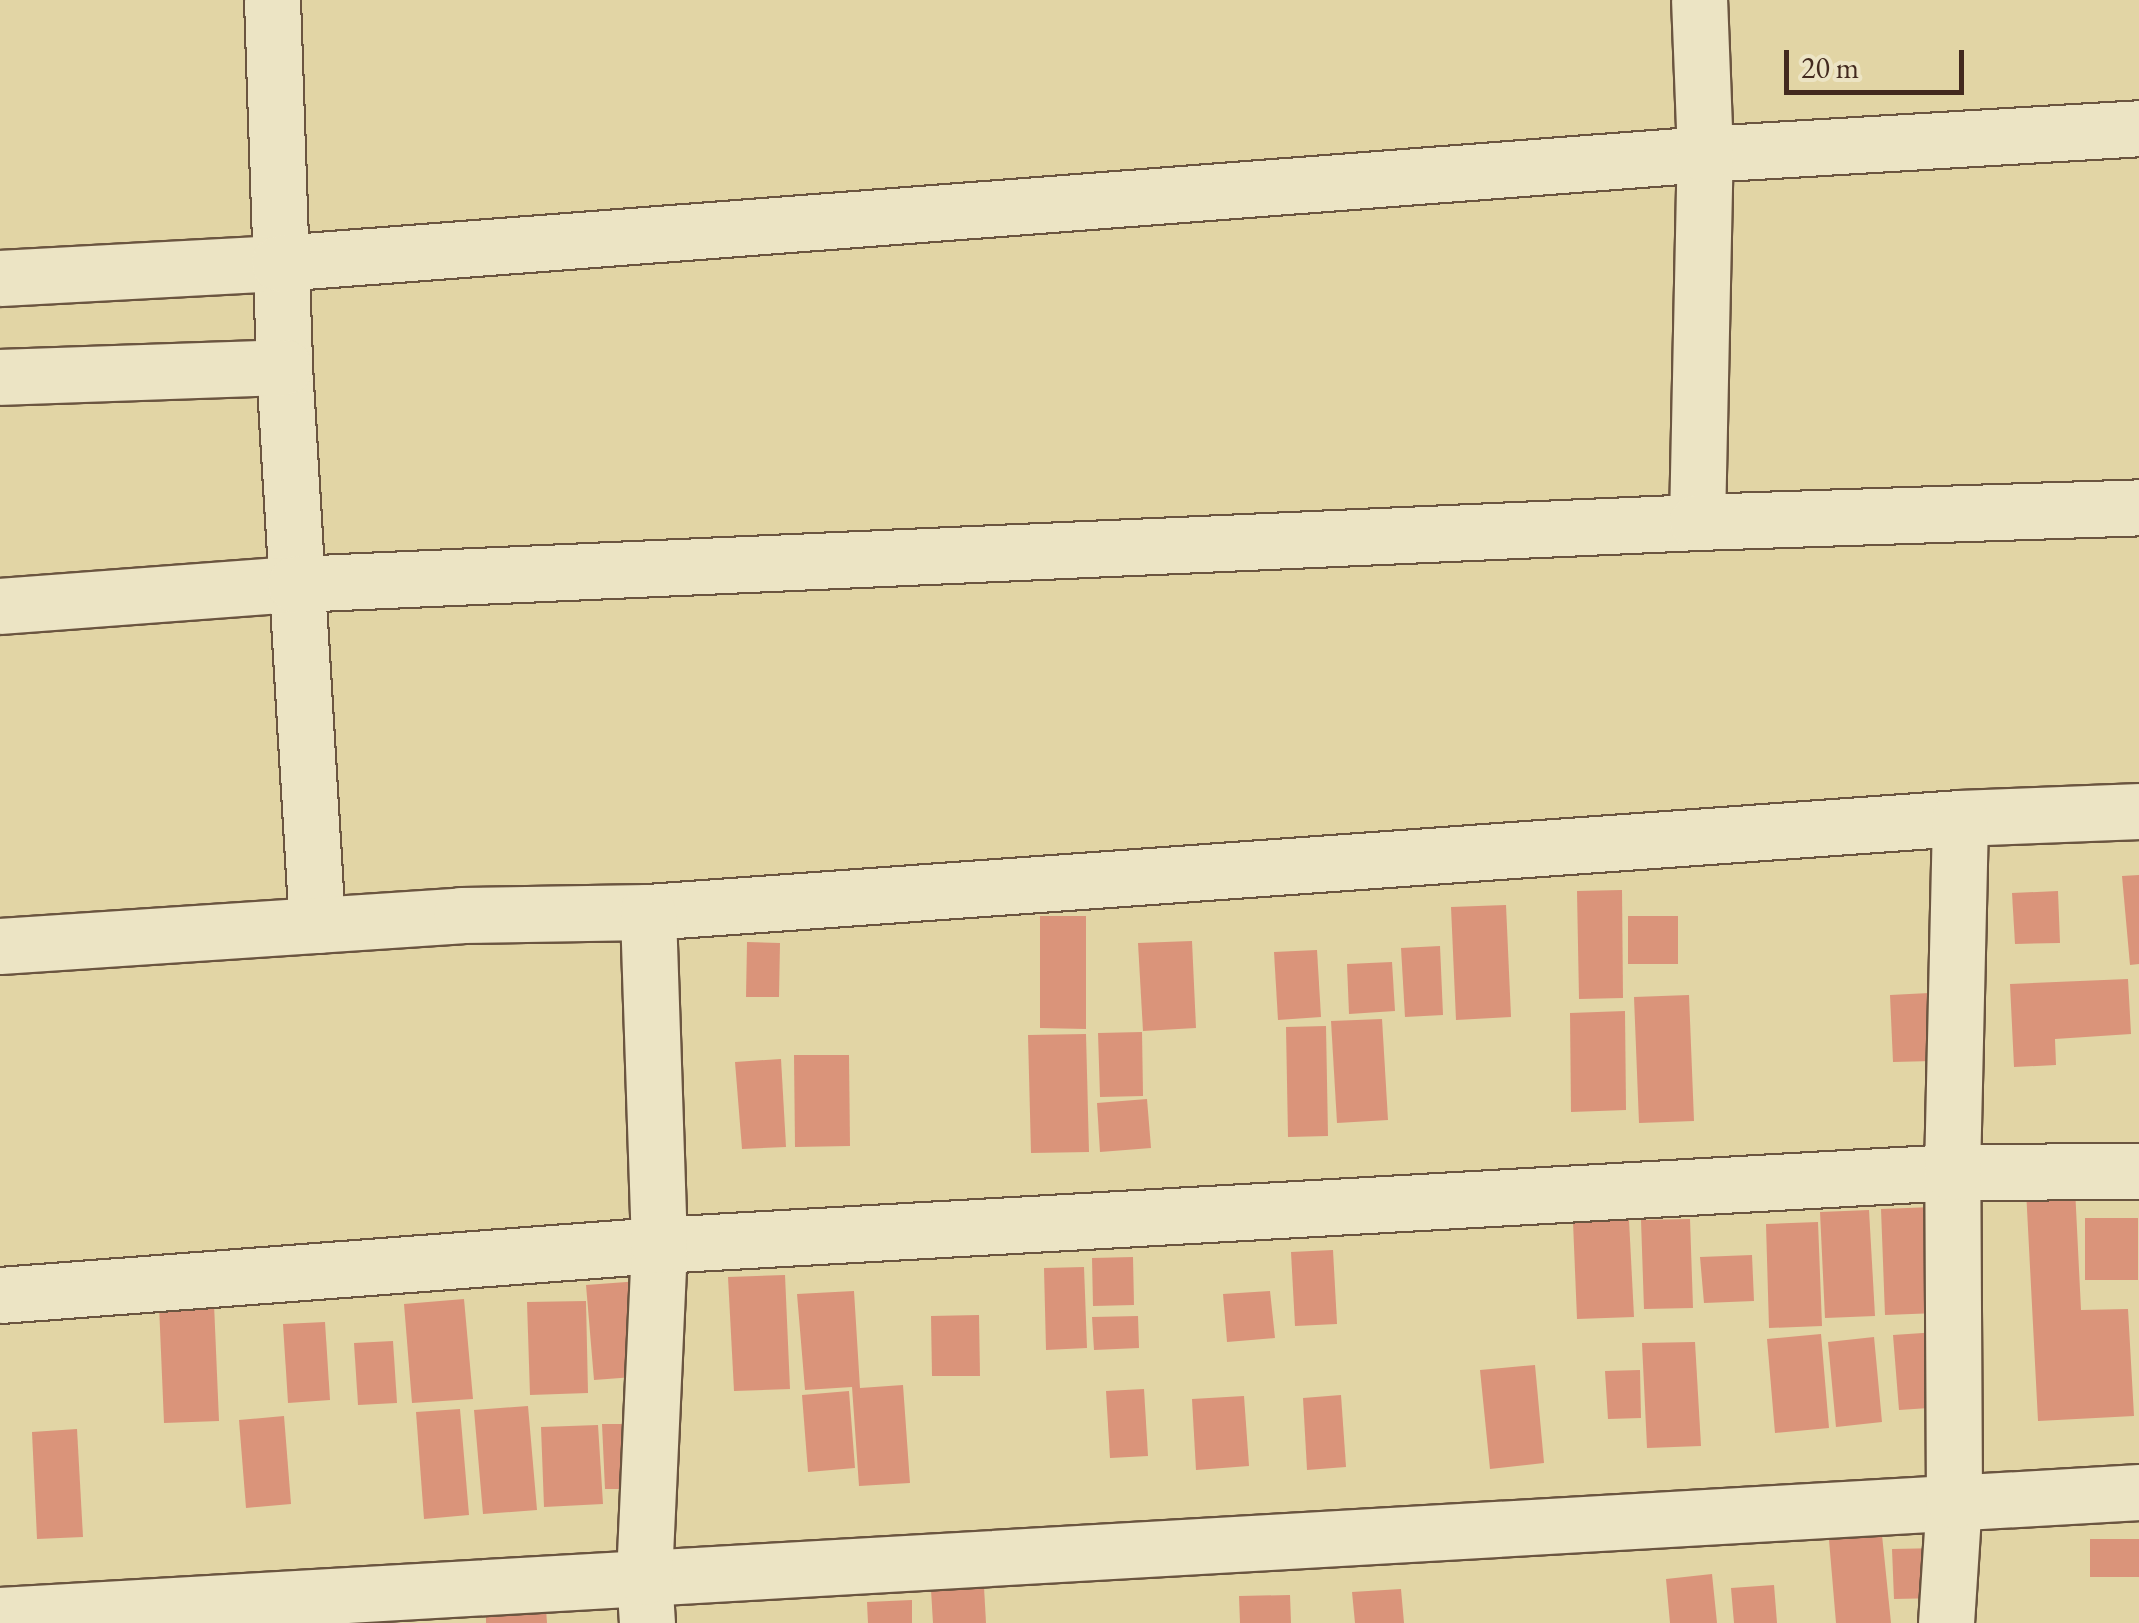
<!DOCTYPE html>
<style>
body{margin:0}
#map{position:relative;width:2139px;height:1623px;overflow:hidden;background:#e2d5a5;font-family:"EB Garamond",serif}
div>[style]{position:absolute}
.building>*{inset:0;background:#da947a}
.roads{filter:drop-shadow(2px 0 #6b5540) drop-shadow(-2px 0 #6b5540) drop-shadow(0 2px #6b5540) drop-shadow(0 -2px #6b5540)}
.minor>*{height:55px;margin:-27.5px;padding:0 27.5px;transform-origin:27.5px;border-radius:27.5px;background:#ece4c4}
span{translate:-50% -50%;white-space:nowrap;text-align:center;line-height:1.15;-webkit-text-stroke:8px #ece4c4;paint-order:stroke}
.scale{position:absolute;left:1784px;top:50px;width:180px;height:45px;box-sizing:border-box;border:5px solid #432a1f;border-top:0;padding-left:12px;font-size:30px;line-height:35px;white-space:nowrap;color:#432a1f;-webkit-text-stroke:8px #ece4c4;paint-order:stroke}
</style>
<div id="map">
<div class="building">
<i style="clip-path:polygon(2139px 875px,2139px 964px,2130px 965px,2122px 876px)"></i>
<i style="clip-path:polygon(1622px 890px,1623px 998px,1579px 999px,1577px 891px)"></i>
<i style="clip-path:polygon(2058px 891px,2060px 943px,2015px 944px,2012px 893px)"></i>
<i style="clip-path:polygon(1506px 905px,1511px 1017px,1456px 1020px,1451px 907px)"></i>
<i style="clip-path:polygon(1040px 916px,1086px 916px,1086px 1029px,1040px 1028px)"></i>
<i style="clip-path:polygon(1628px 916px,1678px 916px,1678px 964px,1628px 964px)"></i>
<i style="clip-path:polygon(1192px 941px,1196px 1028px,1143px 1031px,1138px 943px)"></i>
<i style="clip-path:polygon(747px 942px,780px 943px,779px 997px,746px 997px)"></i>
<i style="clip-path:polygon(1440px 946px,1443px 1015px,1405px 1017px,1401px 948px)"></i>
<i style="clip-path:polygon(1317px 950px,1321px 1017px,1278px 1020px,1274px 952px)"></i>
<i style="clip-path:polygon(1392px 962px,1395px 1011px,1349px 1014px,1347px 964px)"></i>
<i style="clip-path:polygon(2128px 979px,2131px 1034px,2055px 1039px,2056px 1065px,2014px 1067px,2010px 984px)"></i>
<i style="clip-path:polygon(1929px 993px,1933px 1061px,1893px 1062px,1890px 995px)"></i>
<i style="clip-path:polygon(1689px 995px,1694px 1121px,1639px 1123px,1634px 997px)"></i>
<i style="clip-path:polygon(1625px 1011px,1626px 1110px,1571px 1112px,1570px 1013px)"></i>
<i style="clip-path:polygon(1382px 1019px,1388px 1120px,1337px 1123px,1331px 1021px)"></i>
<i style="clip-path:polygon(1326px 1026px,1328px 1136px,1288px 1137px,1286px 1027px)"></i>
<i style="clip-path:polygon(1142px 1032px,1143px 1096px,1100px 1097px,1098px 1033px)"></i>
<i style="clip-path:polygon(1086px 1034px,1089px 1152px,1031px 1153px,1028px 1035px)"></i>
<i style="clip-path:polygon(794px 1055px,849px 1055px,850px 1146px,795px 1147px)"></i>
<i style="clip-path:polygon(781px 1059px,786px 1147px,742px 1149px,735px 1062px)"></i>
<i style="clip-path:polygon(1147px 1099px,1151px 1148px,1100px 1152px,1097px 1103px)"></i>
<i style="clip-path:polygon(2075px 1188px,2081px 1310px,2128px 1309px,2134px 1416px,2038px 1421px,2026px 1190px)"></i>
<i style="clip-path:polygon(1933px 1207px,1938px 1313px,1885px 1315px,1881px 1209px)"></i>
<i style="clip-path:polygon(1869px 1210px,1875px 1316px,1825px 1318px,1820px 1212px)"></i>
<i style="clip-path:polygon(2085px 1218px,2138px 1218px,2138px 1280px,2085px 1280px)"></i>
<i style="clip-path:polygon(1690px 1219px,1693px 1308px,1644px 1309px,1641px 1220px)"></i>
<i style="clip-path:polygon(1629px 1220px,1634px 1317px,1577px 1319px,1573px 1222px)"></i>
<i style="clip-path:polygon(1818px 1222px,1822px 1326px,1769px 1328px,1766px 1224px)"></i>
<i style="clip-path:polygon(1333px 1250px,1337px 1324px,1295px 1326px,1291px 1252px)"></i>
<i style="clip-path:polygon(1752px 1255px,1754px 1301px,1704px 1303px,1700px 1257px)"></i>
<i style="clip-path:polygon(1133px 1257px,1134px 1305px,1093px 1306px,1092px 1258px)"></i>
<i style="clip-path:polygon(1084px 1267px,1087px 1348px,1046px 1350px,1044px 1268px)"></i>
<i style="clip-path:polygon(785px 1275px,790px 1389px,734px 1391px,728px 1277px)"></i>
<i style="clip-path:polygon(640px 1281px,647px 1376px,594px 1380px,586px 1285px)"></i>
<i style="clip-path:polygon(854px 1291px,860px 1388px,903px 1385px,910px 1483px,859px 1486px,852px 1387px,805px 1390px,797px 1294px)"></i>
<i style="clip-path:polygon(1270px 1291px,1275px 1338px,1227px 1342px,1223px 1294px)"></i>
<i style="clip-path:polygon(464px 1299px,473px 1399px,412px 1403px,404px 1304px)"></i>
<i style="clip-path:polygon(586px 1301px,588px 1393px,530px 1395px,527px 1302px)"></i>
<i style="clip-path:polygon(214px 1304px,219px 1421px,164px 1423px,159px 1305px)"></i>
<i style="clip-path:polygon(979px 1315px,980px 1376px,932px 1376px,931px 1316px)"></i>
<i style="clip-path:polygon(1138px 1316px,1139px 1348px,1094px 1350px,1092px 1317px)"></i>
<i style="clip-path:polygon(325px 1322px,330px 1400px,288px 1403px,283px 1324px)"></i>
<i style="clip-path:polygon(1938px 1332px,1944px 1407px,1899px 1410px,1893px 1335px)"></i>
<i style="clip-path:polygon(1821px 1334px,1829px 1428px,1775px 1433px,1767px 1339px)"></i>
<i style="clip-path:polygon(1874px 1337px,1882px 1422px,1836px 1427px,1828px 1342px)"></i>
<i style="clip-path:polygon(393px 1341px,397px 1403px,358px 1405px,354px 1343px)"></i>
<i style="clip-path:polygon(1695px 1342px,1701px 1446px,1647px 1448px,1642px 1343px)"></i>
<i style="clip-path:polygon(1535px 1365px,1544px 1463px,1490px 1469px,1480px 1370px)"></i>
<i style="clip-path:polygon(1640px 1370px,1641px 1418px,1608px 1419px,1605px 1371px)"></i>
<i style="clip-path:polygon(1144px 1389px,1148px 1456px,1110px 1458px,1106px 1391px)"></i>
<i style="clip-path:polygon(849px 1391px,855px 1468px,808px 1472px,802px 1395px)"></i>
<i style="clip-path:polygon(1341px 1395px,1346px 1467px,1307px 1470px,1303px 1398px)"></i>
<i style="clip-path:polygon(1244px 1396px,1249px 1466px,1196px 1470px,1192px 1399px)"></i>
<i style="clip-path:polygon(528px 1406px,537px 1510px,483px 1514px,474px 1410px)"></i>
<i style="clip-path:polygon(460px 1409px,469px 1515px,424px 1519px,416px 1412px)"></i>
<i style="clip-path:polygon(284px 1416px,291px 1504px,246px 1508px,239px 1420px)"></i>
<i style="clip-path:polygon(602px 1424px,645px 1424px,646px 1489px,605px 1489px)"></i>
<i style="clip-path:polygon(598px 1425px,603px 1504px,544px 1507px,541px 1427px)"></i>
<i style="clip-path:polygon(77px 1429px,83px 1537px,37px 1539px,32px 1432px)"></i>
<i style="clip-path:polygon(1882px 1535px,1891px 1623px,1836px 1623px,1829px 1540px)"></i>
<i style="clip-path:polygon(2090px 1539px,2139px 1539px,2139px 1577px,2090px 1577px)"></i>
<i style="clip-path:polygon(1940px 1548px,1941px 1598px,1894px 1599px,1892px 1549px)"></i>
<i style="clip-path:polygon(1712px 1574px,1717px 1623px,1670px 1623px,1666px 1579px)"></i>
<i style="clip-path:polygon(1774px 1585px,1777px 1623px,1734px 1623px,1731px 1588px)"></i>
<i style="clip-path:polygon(984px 1587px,986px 1623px,933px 1623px,931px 1590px)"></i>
<i style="clip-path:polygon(1401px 1589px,1404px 1623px,1355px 1623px,1352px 1592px)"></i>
<i style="clip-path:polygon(1290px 1595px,1291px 1623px,1240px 1623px,1239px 1596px)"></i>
<i style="clip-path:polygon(912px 1600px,912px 1623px,868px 1623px,867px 1602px)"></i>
<i style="clip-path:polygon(546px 1609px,547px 1623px,486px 1623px,486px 1611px)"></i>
</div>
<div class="roads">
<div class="minor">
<i style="left:272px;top:0;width:367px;rotate:88.1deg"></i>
<i style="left:284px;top:367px;width:559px;rotate:86.62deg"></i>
<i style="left:0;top:278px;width:279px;rotate:-3.1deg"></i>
<i style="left:279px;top:263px;width:1430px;rotate:-4.37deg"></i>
<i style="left:1705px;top:154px;width:435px;rotate:-3.4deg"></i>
<i style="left:0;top:377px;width:284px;rotate:-2deg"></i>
<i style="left:1697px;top:522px;width:368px;rotate:-88.8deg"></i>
<i style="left:1705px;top:154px;width:154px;rotate:-92.2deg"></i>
<i style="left:0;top:606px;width:296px;rotate:-4.3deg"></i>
<i style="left:295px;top:584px;width:1403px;rotate:-2.53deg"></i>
<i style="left:1697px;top:522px;width:442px;rotate:-1.9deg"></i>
<i style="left:0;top:946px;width:462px;rotate:-3.8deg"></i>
<i style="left:461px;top:915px;width:187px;rotate:-0.9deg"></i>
<i style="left:648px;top:912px;width:1315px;rotate:-4.1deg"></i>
<i style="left:1960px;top:818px;width:179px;rotate:-2.2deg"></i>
<i style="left:0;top:1295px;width:661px;rotate:-4.34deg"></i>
<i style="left:659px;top:1245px;width:1295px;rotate:-3.23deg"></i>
<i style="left:1952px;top:1172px;width:187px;rotate:-0.3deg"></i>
<i style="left:0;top:1615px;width:2143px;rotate:-3.29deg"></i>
<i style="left:647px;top:1623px;width:46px;rotate:-93.7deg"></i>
<i style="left:644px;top:1577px;width:332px;rotate:-87.4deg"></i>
<i style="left:659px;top:1245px;width:333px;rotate:-91.9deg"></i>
<i style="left:1946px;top:1623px;width:123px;rotate:-86.3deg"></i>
<i style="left:1954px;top:1500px;width:328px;rotate:-90.3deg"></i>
<i style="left:1952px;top:1172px;width:354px;rotate:-88.7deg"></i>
</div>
</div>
<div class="scale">20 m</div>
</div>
